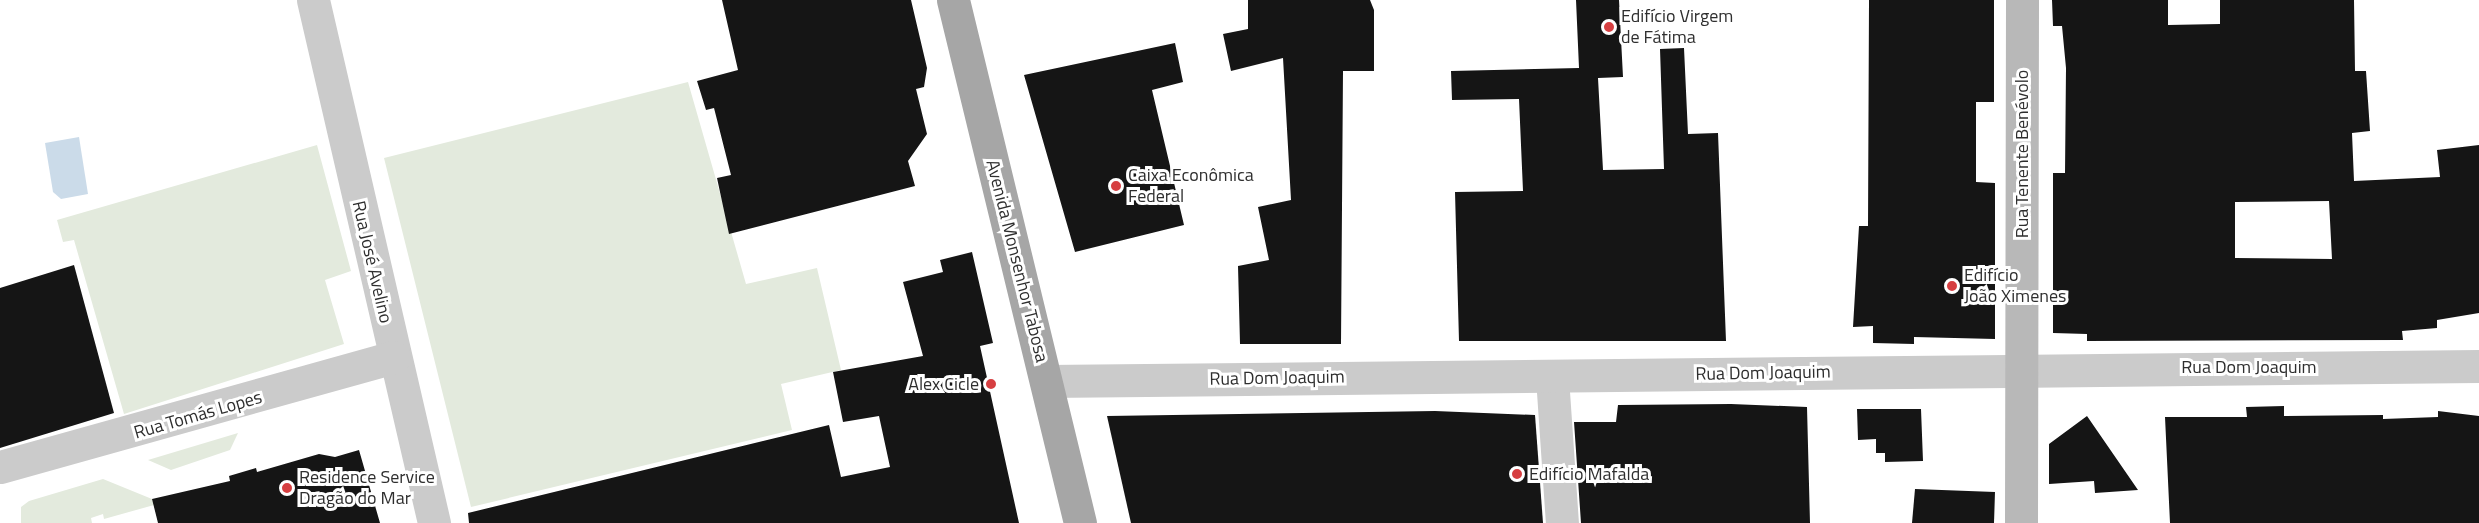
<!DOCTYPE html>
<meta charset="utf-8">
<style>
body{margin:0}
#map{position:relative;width:2479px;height:523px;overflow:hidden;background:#fff;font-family:"Titillium Web",sans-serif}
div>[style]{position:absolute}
.green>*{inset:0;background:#e3eadd}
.water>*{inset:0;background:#cbdbe9}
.building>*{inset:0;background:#151515}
.street>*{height:33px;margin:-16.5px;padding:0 16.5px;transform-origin:16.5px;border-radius:16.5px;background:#cbcbcb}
.secondary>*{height:33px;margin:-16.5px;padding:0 16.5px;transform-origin:16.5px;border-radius:16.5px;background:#b8b8b8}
.primary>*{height:33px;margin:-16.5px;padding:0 16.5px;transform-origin:16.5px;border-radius:16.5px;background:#a6a6a6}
.dots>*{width:16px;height:16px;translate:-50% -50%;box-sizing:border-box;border:3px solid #fff;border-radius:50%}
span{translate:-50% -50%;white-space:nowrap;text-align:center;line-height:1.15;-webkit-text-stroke:6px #fff;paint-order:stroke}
.poi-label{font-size:18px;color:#2e2e2e}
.left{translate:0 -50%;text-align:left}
.right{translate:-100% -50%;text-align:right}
.street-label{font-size:18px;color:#2e2e2e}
</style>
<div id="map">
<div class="green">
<i style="clip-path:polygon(688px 82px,746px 284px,817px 268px,841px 370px,781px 384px,792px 430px,471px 507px,384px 158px)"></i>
<i style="clip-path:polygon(317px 145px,351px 271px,325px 280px,344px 344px,124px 414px,74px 240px,63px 242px,57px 220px)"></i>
<i style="clip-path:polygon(238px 433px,230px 450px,171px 470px,148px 460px)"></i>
<i style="clip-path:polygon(103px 479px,152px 499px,154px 505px,104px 519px,103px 514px,91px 518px,92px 523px,21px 523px,21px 507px,29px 501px)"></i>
</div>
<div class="water">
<i style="clip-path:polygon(79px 137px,88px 194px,61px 199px,53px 192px,45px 143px)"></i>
</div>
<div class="building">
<i style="clip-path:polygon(722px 0,911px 0,927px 68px,924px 87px,916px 89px,927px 134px,908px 161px,915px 186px,729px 234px,717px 178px,731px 175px,714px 108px,706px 110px,697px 81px,738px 70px)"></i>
<i style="clip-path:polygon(1248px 0,1370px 0,1374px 10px,1374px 71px,1343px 71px,1341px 344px,1240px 344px,1238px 266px,1269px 260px,1258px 207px,1291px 200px,1283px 58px,1231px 71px,1223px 34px,1248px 29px)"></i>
<i style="clip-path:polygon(1576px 0,1619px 0,1623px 77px,1598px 78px,1603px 170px,1664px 169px,1660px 49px,1684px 48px,1688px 134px,1718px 133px,1726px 341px,1459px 341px,1455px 192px,1523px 191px,1519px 99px,1452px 100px,1451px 71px,1579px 68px)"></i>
<i style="clip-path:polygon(1869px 0,1994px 0,1994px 102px,1976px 102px,1976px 182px,1995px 183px,1995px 339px,1914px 337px,1914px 344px,1873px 343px,1873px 326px,1853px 327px,1859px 226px,1868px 226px)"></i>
<i style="clip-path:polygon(evenodd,2052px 0,2168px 0,2168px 25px,2220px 24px,2220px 0,2354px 0,2355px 71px,2366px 71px,2370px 131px,2352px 133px,2354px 181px,2440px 177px,2437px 150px,2479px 145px,2479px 313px,2437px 320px,2437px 328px,2402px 331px,2403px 340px,2087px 341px,2087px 334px,2053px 333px,2053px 173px,2065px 173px,2066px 68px,2062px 26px,2053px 26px,2052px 0,2329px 201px,2332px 259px,2235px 258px,2235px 202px,2329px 201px)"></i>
<i style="clip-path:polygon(1175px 43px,1183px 82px,1152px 90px,1184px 225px,1075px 252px,1024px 75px)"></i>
<i style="clip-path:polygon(972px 252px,993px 343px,980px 346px,1019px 523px,469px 523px,468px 513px,829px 425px,841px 477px,890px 467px,879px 416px,843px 422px,833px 372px,923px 356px,903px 282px,943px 272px,940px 260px)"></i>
<i style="clip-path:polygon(74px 265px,114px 413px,0 448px,0 288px)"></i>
<i style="clip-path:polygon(1731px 404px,1807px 407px,1810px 523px,1581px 523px,1574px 422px,1616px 422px,1618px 405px)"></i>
<i style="clip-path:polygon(2284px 406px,2284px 416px,2383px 415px,2383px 419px,2438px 417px,2438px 411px,2479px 416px,2479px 523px,2170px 523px,2165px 417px,2247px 417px,2246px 407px)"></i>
<i style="clip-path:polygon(1857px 409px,1921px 409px,1923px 461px,1885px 462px,1885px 453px,1876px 453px,1876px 439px,1858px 440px)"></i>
<i style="clip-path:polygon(1435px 411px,1535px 415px,1543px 523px,1131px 523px,1107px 416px)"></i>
<i style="clip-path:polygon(2087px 416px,2138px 490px,2095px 493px,2094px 481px,2049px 484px,2049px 444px)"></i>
<i style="clip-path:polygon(359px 450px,380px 523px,158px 523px,152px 499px,230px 481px,229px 476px,256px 468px,257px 472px,319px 454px,335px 457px)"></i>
<i style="clip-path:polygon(1915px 489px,1995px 492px,1994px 523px,1912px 523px)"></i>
</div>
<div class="street">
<i style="left:313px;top:0;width:537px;rotate:76.97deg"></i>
<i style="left:1552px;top:377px;width:146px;rotate:86.1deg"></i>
<i style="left:1046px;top:381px;width:1433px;rotate:-0.6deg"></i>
<i style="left:0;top:467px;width:409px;rotate:-15.6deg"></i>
</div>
<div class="secondary">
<i style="left:2021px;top:523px;width:523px;rotate:-89.89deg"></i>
</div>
<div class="primary">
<i style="left:953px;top:0;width:538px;rotate:76.35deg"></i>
</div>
<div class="dots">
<i style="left:1609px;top:27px;background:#d63f41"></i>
<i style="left:1116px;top:186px;background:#d63f41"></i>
<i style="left:1952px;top:286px;background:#d63f41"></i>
<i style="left:991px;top:384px;background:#d63f41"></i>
<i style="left:1517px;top:474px;background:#d63f41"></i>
<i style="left:287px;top:488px;background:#d63f41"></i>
</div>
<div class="poi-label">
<span class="left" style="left:1621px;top:27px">Edifício Virgem<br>de Fátima</span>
<span class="left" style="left:1128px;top:186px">Caixa Econômica<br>Federal</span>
<span class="left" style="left:1964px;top:286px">Edifício<br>João Ximenes</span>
<span class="right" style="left:979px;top:384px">Alex Cicle</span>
<span class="left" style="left:1529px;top:474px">Edifício Mafalda</span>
<span class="left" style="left:299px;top:488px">Residence Service<br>Dragão do Mar</span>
</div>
<div class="street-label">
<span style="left:2022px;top:154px;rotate:-90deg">Rua Tenente Benévolo</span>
<span style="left:1017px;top:261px;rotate:76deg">Avenida Monsenhor Tabosa</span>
<span style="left:372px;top:262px;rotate:77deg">Rua José Avelino</span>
<span style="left:2249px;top:367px">Rua Dom Joaquim</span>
<span style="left:1763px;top:373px;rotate:-1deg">Rua Dom Joaquim</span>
<span style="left:1277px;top:378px;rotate:-1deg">Rua Dom Joaquim</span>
<span style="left:198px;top:415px;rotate:-16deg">Rua Tomás Lopes</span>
</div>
</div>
